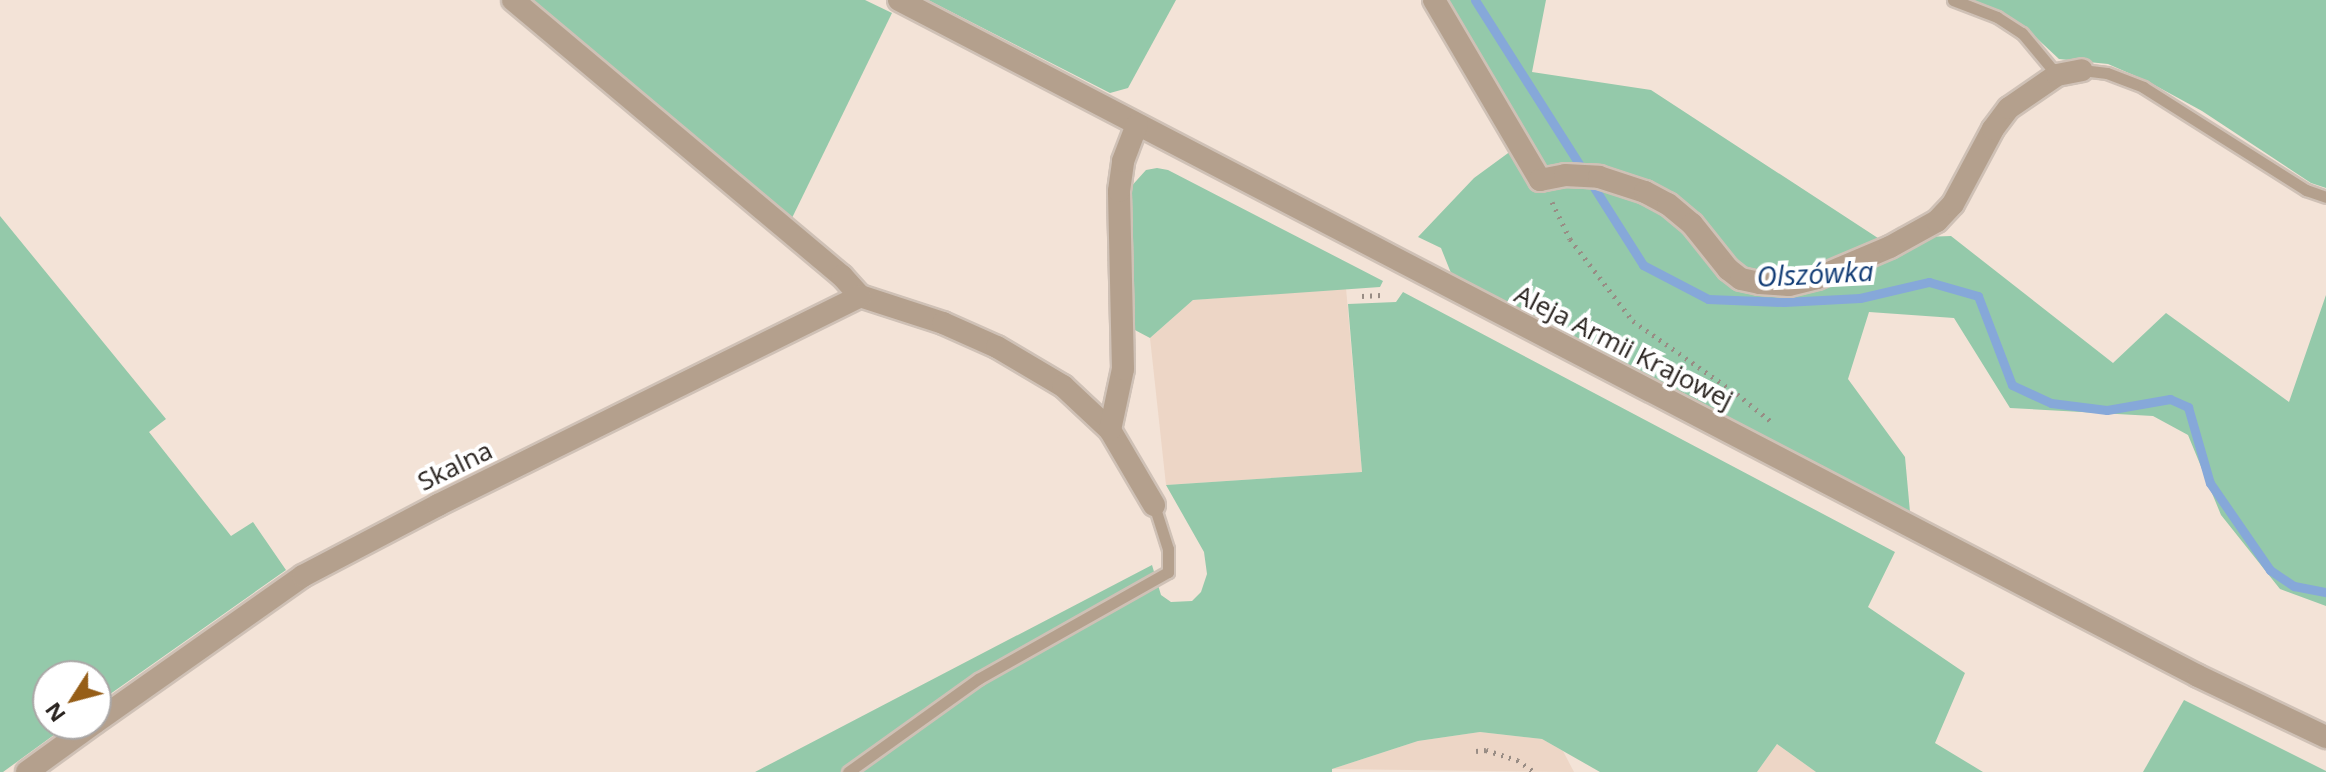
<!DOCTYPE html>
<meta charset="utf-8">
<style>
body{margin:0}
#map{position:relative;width:2326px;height:772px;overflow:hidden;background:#f3e3d7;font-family:"Open Sans",sans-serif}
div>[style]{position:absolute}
.built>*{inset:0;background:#edd6c6}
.green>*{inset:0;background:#94c9aa}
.stream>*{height:9px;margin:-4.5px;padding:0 4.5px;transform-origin:4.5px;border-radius:4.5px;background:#86a8d9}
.path>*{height:5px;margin-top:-2.5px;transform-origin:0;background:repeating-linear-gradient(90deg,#988c84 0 2px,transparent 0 8px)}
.roads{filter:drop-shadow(2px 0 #cfc1b6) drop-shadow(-2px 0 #cfc1b6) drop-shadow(0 2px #cfc1b6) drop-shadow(0 -2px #cfc1b6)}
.lane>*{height:11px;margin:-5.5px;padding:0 5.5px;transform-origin:5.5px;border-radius:5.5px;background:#b4a08d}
.street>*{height:22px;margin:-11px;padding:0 11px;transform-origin:11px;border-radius:11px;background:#b4a08d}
span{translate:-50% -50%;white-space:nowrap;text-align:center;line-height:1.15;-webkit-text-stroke:8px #fff;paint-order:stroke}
.street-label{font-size:26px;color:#2a2420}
.water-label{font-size:28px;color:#0f3a74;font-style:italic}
.north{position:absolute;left:32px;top:660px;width:80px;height:80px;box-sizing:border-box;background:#fff;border:2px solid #aaa7a6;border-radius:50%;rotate:234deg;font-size:22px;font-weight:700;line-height:32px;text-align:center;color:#2a2420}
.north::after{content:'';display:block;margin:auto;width:28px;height:36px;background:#965e18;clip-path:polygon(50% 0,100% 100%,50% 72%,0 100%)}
</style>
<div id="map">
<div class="built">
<i style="clip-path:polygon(1346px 288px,1362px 472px,1166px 485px,1150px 338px,1193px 300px)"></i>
<i style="clip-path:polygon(1480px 732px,1542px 739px,1563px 751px,1574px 772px,1332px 769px,1418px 741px)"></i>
<i style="clip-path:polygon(1777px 744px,1816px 772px,1757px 772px)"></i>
</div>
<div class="green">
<i style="clip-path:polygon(532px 0,865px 0,892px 13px,791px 220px)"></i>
<i style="clip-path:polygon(928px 0,1176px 0,1128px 88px,1110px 93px)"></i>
<i style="clip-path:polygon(1444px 0,1546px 0,1532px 72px,1651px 90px,1884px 242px,1790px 278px,1744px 270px,1680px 202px,1544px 171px)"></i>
<i style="clip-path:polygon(1971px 0,2326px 0,2326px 188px,2311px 183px,2202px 111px,2147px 81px,2108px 64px,2059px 59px,2026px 28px)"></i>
<i style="clip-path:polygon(1515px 148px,1537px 188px,1569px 181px,1643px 197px,1761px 290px,1924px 237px,1951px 236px,2113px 363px,2166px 313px,2289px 402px,2326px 295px,2326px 606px,2280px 589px,2221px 515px,2188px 435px,2153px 416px,2010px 408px,1954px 318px,1869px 312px,1848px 379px,1905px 457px,1910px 512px,1451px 273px,1441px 248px,1418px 237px,1474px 178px)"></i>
<i style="clip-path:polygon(1157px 168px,1168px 170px,1383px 281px,1380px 287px,1193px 300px,1150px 338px,1133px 329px,1128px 190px,1146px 170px)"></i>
<i style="clip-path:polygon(0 216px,166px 419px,149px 432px,231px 536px,253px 522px,286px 570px,96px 704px,96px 676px,48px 676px,48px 724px,69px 724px,3px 772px,0 772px)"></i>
<i style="clip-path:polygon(1403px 292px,1895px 552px,1868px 607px,1965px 673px,1935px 743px,1983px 772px,1816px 772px,1777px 744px,1757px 772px,1600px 772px,1542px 739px,1480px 732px,1418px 741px,1332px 769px,1332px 772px,755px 772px,1152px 565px,1161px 595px,1171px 602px,1192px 601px,1201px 592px,1207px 574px,1204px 552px,1166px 485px,1362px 472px,1348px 304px,1396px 302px)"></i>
<i style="clip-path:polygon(2184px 700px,2326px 771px,2326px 772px,2143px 772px)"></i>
</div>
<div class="stream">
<i style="left:1475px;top:0;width:314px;rotate:57.6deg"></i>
<i style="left:1643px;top:265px;width:73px;rotate:27.6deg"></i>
<i style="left:1708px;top:299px;width:76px;rotate:2.3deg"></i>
<i style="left:1784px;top:302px;width:76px;rotate:-3deg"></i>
<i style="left:1860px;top:298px;width:71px;rotate:-13.1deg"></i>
<i style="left:1929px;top:282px;width:51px;rotate:15.9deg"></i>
<i style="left:1978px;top:296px;width:95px;rotate:69.1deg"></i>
<i style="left:2012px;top:385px;width:43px;rotate:24.8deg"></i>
<i style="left:2051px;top:403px;width:56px;rotate:7.1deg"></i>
<i style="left:2107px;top:410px;width:64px;rotate:-9.9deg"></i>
<i style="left:2170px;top:399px;width:20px;rotate:24deg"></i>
<i style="left:2188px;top:407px;width:79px;rotate:73.9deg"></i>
<i style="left:2210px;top:483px;width:106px;rotate:55.4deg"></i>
<i style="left:2270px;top:570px;width:29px;rotate:34deg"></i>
<i style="left:2294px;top:586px;width:33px;rotate:11deg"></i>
</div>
<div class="path">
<i style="left:1552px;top:202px;width:41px;rotate:64.1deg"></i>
<i style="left:1570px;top:239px;width:103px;rotate:52.5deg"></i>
<i style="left:1633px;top:321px;width:127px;rotate:35.1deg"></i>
<i style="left:1737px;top:394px;width:46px;rotate:38.9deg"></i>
<i style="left:1362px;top:296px;width:19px;rotate:-3deg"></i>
<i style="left:1476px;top:751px;width:10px;rotate:-6deg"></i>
<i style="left:1486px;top:750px;width:33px;rotate:18deg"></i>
<i style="left:1517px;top:760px;width:22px;rotate:34deg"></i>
</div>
<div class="roads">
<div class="lane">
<i style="left:1953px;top:0;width:47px;rotate:21.1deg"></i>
<i style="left:1997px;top:17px;width:30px;rotate:33deg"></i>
<i style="left:2022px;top:33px;width:55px;rotate:50.2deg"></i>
<i style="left:2082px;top:70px;width:25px;rotate:7deg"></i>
<i style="left:2107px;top:73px;width:39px;rotate:21deg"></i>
<i style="left:2143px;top:87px;width:193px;rotate:32.3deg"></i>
<i style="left:2306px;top:190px;width:21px;rotate:19deg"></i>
<i style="left:848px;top:772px;width:160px;rotate:-35.6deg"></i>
<i style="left:978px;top:679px;width:218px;rotate:-29.4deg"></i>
<i style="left:1168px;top:572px;width:23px;rotate:-90deg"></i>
<i style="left:1168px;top:549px;width:46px;rotate:-107.7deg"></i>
</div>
<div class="street">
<i style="left:513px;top:0;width:429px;rotate:40deg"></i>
<i style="left:842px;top:276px;width:27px;rotate:48deg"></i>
<i style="left:860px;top:296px;width:87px;rotate:18deg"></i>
<i style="left:943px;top:323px;width:59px;rotate:24deg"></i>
<i style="left:997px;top:347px;width:77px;rotate:30.6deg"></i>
<i style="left:1063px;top:386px;width:64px;rotate:43.1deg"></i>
<i style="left:1110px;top:430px;width:87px;rotate:59.6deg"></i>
<i style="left:899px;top:0;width:1464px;rotate:27.49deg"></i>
<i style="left:2198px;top:676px;width:142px;rotate:25.5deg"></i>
<i style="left:1434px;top:0;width:209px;rotate:59.5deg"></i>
<i style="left:1540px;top:180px;width:25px;rotate:-11deg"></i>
<i style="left:1565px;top:175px;width:34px;rotate:3deg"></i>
<i style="left:1599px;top:177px;width:48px;rotate:18.1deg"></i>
<i style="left:1645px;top:192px;width:26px;rotate:28deg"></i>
<i style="left:1668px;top:204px;width:31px;rotate:40deg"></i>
<i style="left:1692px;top:224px;width:58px;rotate:51.3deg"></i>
<i style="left:1728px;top:269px;width:16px;rotate:38deg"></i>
<i style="left:1741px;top:279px;width:19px;rotate:12deg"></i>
<i style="left:1760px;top:283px;width:29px;rotate:4deg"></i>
<i style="left:1789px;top:285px;width:29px;rotate:-14deg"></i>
<i style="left:1817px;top:278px;width:79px;rotate:-23deg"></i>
<i style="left:1890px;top:247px;width:54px;rotate:-29deg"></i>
<i style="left:1937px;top:221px;width:23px;rotate:-47deg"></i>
<i style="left:1953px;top:204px;width:85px;rotate:-61.9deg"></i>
<i style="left:1993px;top:129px;width:26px;rotate:-53deg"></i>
<i style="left:2009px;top:108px;width:58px;rotate:-34.5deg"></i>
<i style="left:2057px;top:75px;width:25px;rotate:-11deg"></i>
<i style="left:1110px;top:430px;width:62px;rotate:-78deg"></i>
<i style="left:1123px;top:369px;width:178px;rotate:-91.3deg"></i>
<i style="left:1119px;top:191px;width:30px;rotate:-82deg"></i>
<i style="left:1123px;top:161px;width:39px;rotate:-69deg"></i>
<i style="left:96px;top:722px;width:253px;rotate:-35.2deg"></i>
<i style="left:303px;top:576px;width:153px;rotate:-27.7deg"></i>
<i style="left:438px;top:505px;width:471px;rotate:-26.3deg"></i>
<i style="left:27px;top:772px;width:82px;rotate:-36deg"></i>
</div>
</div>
<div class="street-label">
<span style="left:1624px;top:347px;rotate:27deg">Aleja Armii Krajowej</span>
<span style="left:455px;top:466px;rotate:-26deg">Skalna</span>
</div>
<div class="water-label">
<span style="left:1815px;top:273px;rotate:-3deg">Olszówka</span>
</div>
<div class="north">N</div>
</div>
